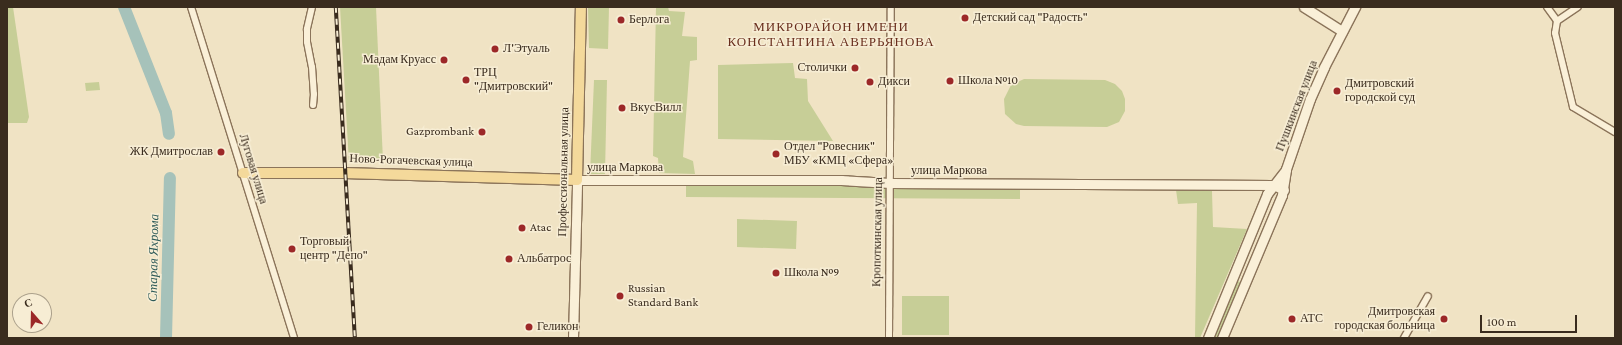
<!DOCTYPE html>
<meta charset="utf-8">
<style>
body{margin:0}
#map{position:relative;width:1622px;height:345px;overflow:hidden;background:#f0e3c4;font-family:"Crimson Pro",serif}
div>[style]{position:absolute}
.green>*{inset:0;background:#c7ce97}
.river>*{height:12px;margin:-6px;padding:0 6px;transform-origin:6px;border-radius:6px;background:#a6c2ba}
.roads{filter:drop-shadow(1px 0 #8b745a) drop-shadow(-1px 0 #8b745a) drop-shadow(0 1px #8b745a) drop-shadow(0 -1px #8b745a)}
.street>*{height:6px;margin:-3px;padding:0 3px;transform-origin:3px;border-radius:3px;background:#faf0d8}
.secondary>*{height:9px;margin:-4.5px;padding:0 4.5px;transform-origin:4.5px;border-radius:4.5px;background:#faf0d8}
.primary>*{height:10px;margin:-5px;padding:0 5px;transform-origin:5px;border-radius:5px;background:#f4d99b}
.rail>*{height:3.5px;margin-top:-1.75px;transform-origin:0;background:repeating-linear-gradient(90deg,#f7edd4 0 6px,#3a2c1e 0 12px);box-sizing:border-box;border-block:1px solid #3a2c1e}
.dots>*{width:11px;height:11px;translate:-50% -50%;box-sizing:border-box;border:2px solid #f7edd4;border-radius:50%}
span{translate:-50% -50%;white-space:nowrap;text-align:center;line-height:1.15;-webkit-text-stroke:3px #f7edd4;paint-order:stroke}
.poi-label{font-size:12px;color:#3a2c1e}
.left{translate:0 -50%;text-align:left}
.right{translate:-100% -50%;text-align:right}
.street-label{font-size:12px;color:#3a2c1e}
.neighbourhood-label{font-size:13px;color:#682d1c;letter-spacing:1px}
.water-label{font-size:13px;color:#2d5a58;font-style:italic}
.frame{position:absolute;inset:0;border:8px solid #3a2c1e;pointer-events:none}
.north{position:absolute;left:12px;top:293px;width:40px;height:40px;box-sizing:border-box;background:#f7edd4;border:1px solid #aba08b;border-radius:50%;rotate:340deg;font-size:11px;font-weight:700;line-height:16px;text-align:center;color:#3a2c1e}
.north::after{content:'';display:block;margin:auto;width:14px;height:18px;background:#9c2828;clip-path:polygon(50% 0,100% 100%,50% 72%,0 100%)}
.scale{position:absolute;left:1480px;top:315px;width:97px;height:18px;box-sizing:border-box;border:2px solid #3a2c1e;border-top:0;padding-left:5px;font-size:12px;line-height:14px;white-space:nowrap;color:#3a2c1e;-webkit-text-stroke:3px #f7edd4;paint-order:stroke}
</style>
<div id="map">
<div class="green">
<i style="clip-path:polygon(7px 7px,13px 7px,29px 117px,27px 123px,7px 123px)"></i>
<i style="clip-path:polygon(340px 7px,376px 7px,383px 161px,349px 163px)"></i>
<i style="clip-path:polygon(588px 7px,609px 7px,608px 49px,589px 48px)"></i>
<i style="clip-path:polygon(656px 7px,668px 7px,669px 11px,685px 12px,682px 36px,697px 37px,697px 60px,690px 61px,683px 157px,693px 161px,695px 174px,659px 173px,658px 158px,653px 156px)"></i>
<i style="clip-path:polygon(793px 63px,795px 78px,807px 79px,808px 101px,833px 141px,718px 139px,718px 65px)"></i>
<i style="clip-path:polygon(1024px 79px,1105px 80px,1115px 84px,1122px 91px,1125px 99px,1125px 111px,1119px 122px,1107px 127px,1024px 126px,1016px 124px,1005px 114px,1004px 99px,1011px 85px)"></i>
<i style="clip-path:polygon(594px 80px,607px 80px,605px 174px,590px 174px)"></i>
<i style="clip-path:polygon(99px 82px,100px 90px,86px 91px,85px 83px)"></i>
<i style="clip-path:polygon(686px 182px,1020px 187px,1020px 199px,686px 197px)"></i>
<i style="clip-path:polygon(1176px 190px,1212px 191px,1213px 227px,1247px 229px,1200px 338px,1195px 338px,1197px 203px,1178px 204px)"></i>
<i style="clip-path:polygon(737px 219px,797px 221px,796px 249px,737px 247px)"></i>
<i style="clip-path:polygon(1236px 280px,1242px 283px,1218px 338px,1212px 338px)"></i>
<i style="clip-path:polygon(902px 296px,949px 296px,949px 335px,902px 335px)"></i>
</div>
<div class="river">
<i style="left:124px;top:7px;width:114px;rotate:68.4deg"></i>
<i style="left:166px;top:113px;width:21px;rotate:82deg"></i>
<i style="left:166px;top:338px;width:160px;rotate:-88.6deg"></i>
</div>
<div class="roads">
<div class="street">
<i style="left:191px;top:7px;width:347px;rotate:72.7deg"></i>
<i style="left:312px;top:7px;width:23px;rotate:103deg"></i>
<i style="left:307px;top:29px;width:13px;rotate:90deg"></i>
<i style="left:307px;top:42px;width:25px;rotate:79deg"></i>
<i style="left:312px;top:67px;width:27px;rotate:86deg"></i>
<i style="left:314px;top:94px;width:11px;rotate:95deg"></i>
<i style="left:1547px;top:7px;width:17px;rotate:54deg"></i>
<i style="left:1557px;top:21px;width:12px;rotate:99deg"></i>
<i style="left:1555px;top:33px;width:76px;rotate:76.3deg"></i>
<i style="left:1573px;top:107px;width:49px;rotate:30.8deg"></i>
<i style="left:1557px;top:21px;width:25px;rotate:-34deg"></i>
<i style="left:889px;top:338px;width:331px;rotate:-89.7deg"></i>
<i style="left:1404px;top:338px;width:48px;rotate:-60.3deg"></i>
</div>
<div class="secondary">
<i style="left:1304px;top:7px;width:45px;rotate:32.3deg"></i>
<i style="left:573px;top:338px;width:158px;rotate:-88.5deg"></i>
<i style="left:577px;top:180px;width:264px"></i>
<i style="left:841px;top:180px;width:49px;rotate:3.5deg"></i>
<i style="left:890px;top:183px;width:383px;rotate:0.3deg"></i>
<i style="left:1273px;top:185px;width:12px;rotate:24deg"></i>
<i style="left:1208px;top:338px;width:156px;rotate:-67.7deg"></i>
<i style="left:1267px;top:194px;width:31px;rotate:-52deg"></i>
<i style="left:1222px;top:338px;width:155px;rotate:-67.2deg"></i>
<i style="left:1282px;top:195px;width:26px;rotate:-81deg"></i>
<i style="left:1286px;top:169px;width:74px;rotate:-71.1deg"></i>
<i style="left:1310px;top:99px;width:35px;rotate:-66deg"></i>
<i style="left:1324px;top:67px;width:68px;rotate:-62.7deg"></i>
</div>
<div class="primary">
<i style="left:243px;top:173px;width:101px"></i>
<i style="left:344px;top:173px;width:233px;rotate:1.7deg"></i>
<i style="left:577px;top:180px;width:173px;rotate:-88.7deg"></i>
</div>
</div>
<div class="rail">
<i style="left:336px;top:7px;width:332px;rotate:86.7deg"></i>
</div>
<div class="dots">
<i style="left:965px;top:18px;background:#9c2828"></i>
<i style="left:621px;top:20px;background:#9c2828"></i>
<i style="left:495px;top:49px;background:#9c2828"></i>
<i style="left:444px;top:60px;background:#9c2828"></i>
<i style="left:855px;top:68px;background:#9c2828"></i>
<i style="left:466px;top:80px;background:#9c2828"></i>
<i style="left:950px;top:81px;background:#9c2828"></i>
<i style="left:870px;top:82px;background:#9c2828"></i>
<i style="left:1337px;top:91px;background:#9c2828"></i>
<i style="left:622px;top:108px;background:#9c2828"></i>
<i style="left:482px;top:132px;background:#9c2828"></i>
<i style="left:221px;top:152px;background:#9c2828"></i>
<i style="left:776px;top:154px;background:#9c2828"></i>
<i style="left:522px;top:228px;background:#9c2828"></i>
<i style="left:292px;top:249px;background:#9c2828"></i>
<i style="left:509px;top:259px;background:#9c2828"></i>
<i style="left:776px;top:273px;background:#9c2828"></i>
<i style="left:620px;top:296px;background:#9c2828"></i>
<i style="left:1292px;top:319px;background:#9c2828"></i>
<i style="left:1444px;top:319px;background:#9c2828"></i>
<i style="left:529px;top:327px;background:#9c2828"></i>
</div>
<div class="poi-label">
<span class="left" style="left:973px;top:18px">Детский сад "Радость"</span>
<span class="left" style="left:629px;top:20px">Берлога</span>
<span class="left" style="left:503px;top:49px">Л'Этуаль</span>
<span class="right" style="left:436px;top:60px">Мадам Круасс</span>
<span class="right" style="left:847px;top:68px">Столички</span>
<span class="left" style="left:474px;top:80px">ТРЦ<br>"Дмитровский"</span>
<span class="left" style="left:958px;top:81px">Школа №10</span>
<span class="left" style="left:878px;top:82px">Дикси</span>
<span class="left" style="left:1345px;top:91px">Дмитровский<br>городской суд</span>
<span class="left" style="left:630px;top:108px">ВкусВилл</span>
<span class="right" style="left:474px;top:132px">Gazprombank</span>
<span class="left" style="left:784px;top:154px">Отдел "Ровесник"<br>МБУ «КМЦ «Сфера»</span>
<span class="right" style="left:213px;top:152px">ЖК Дмитрослав</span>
<span class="left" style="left:530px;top:228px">Atac</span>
<span class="left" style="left:300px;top:249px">Торговый<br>центр "Депо"</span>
<span class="left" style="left:517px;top:259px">Альбатрос</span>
<span class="left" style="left:784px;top:273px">Школа №9</span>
<span class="left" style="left:628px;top:296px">Russian<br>Standard Bank</span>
<span class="right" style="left:1435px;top:319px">Дмитровская<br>городская больница</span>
<span class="left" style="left:1300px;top:319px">АТС</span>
<span class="left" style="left:537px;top:327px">Геликон</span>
</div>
<div class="street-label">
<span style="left:1297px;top:106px;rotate:-69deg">Пушкинская улица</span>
<span style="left:411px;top:161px;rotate:2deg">Ново-Рогачевская улица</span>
<span style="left:625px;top:168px">улица Маркова</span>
<span style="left:253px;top:169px;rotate:73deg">Луговая улица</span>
<span style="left:949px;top:171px">улица Маркова</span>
<span style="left:564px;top:172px;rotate:-89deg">Профессиональная улица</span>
<span style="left:878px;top:232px;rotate:-89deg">Кропоткинская улица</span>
</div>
<div class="neighbourhood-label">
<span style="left:831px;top:35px">МИКРОРАЙОН ИМЕНИ<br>КОНСТАНТИНА АВЕРЬЯНОВА</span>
</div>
<div class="water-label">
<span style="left:154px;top:258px;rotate:-89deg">Старая Яхрома</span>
</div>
<div class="frame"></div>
<div class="north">С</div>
<div class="scale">100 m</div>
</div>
